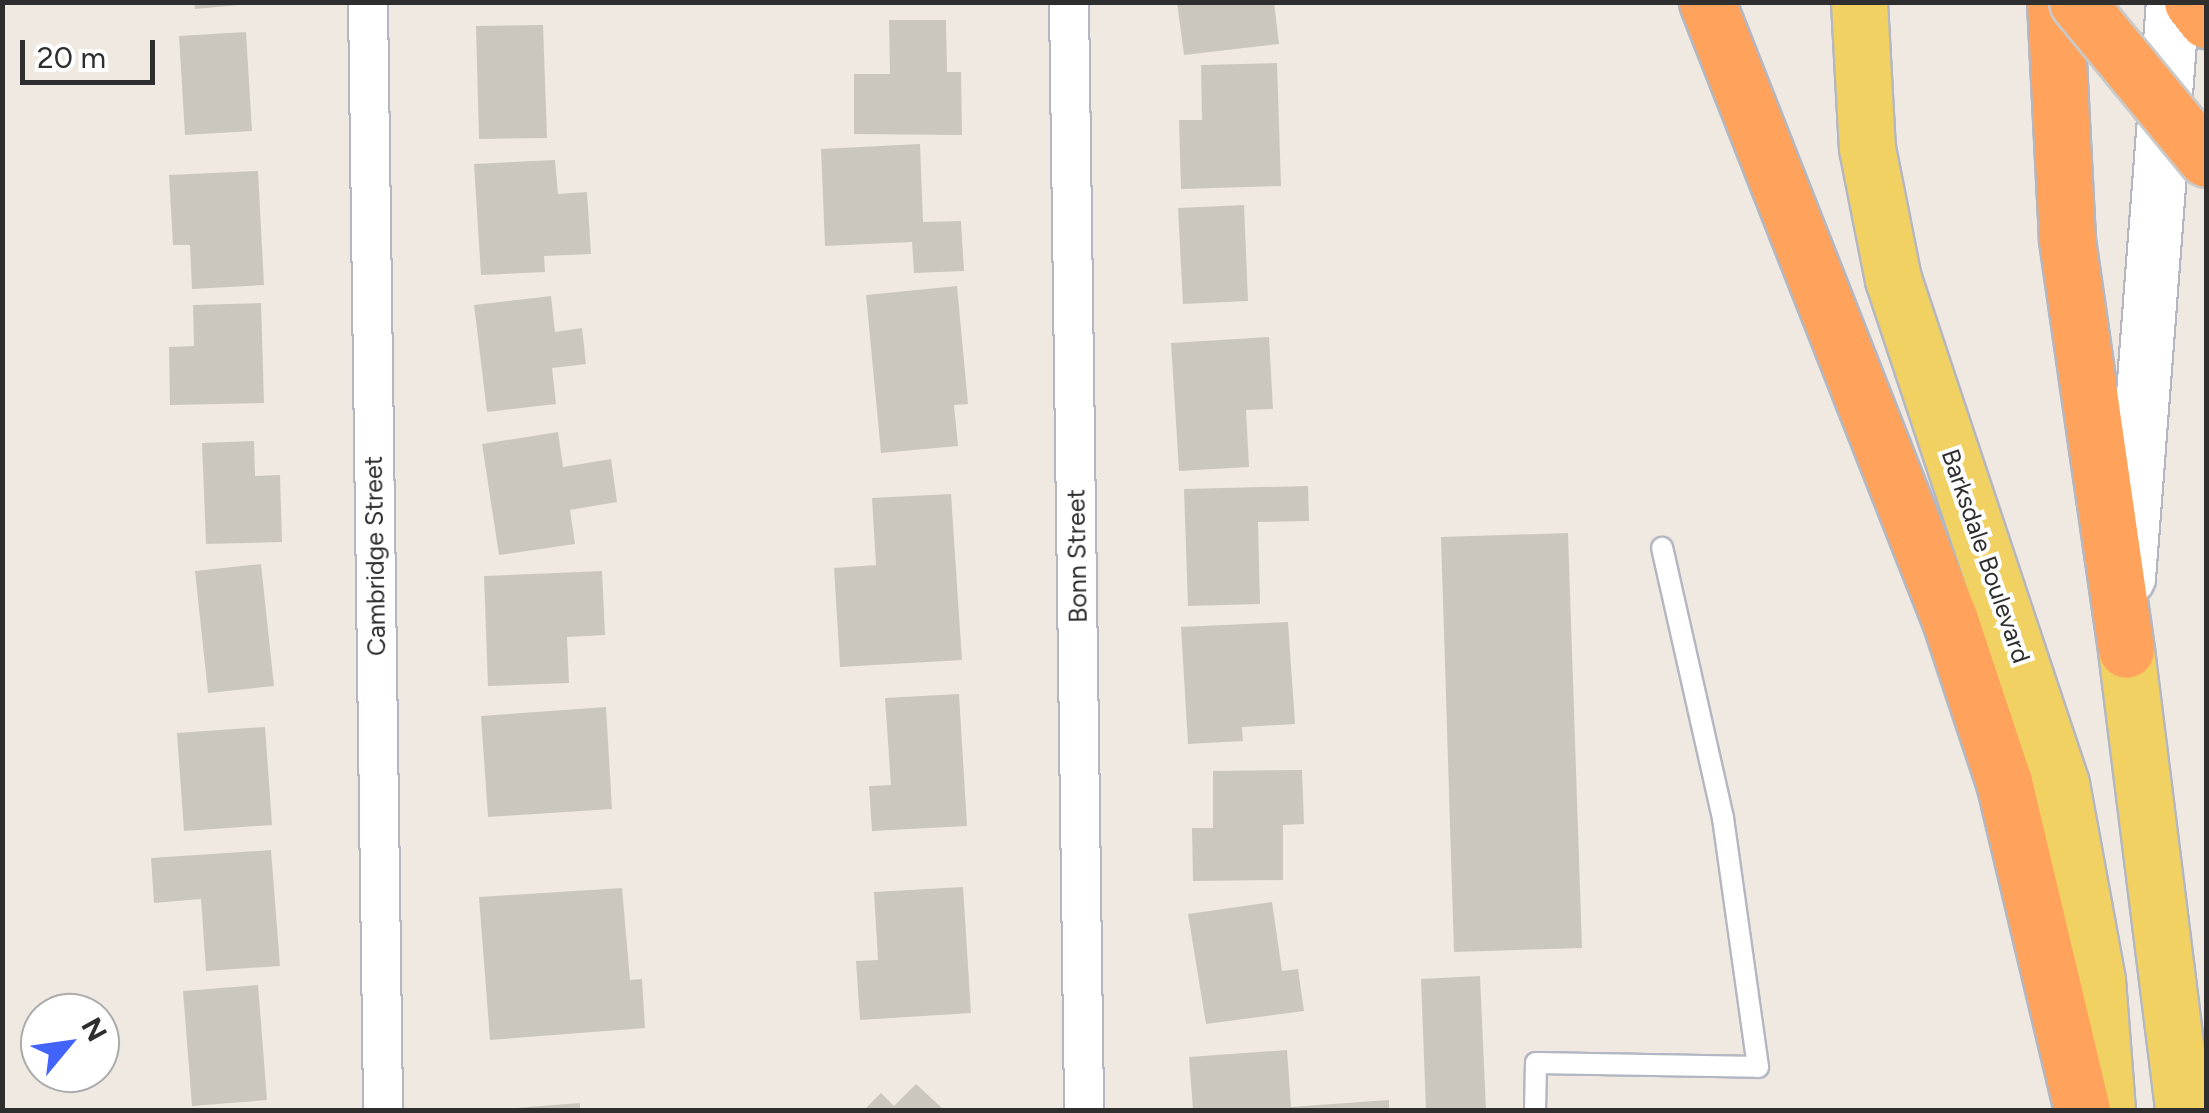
<!DOCTYPE html>
<style>
body{margin:0}
#map{position:relative;width:2209px;height:1113px;overflow:hidden;background:#efe9e1;font-family:Figtree,sans-serif}
div>[style]{position:absolute}
.building>*{inset:0;background:#cbc7bf}
.roads{filter:drop-shadow(2px 0 #b4b7c1) drop-shadow(-2px 0 #b4b7c1) drop-shadow(0 2px #b4b7c1) drop-shadow(0 -2px #b4b7c1)}
.lane>*{height:20px;margin:-10px;padding:0 10px;transform-origin:10px;border-radius:10px;background:#fff}
.street>*{height:38px;margin:-19px;padding:0 19px;transform-origin:19px;border-radius:19px;background:#fff}
.secondary>*{height:52px;margin:-26px;padding:0 26px;transform-origin:26px;border-radius:26px;background:#fff}
.primary>*{height:55px;margin:-27.5px;padding:0 27.5px;transform-origin:27.5px;border-radius:27.5px;background:#f2d163}
.highway>*{height:55px;margin:-27.5px;padding:0 27.5px;transform-origin:27.5px;border-radius:27.5px;background:#ffa35c}
.bridges{filter:drop-shadow(2px 0 #c9c9c9) drop-shadow(-2px 0 #c9c9c9) drop-shadow(0 2px #c9c9c9) drop-shadow(0 -2px #c9c9c9)}
.highway-bridge>*{height:55px;margin:-27.5px;padding:0 27.5px;transform-origin:27.5px;border-radius:27.5px;background:#ffa35c}
span{translate:-50% -50%;white-space:nowrap;text-align:center;line-height:1.15;-webkit-text-stroke:8px #fff;paint-order:stroke}
.street-label{font-size:25px;color:#2e2e2e}
.frame{position:absolute;inset:0;border:5px solid #2e2e2e;pointer-events:none}
.north{position:absolute;left:20px;top:993px;width:100px;height:100px;box-sizing:border-box;background:#fff;border:2px solid #ababab;border-radius:50%;rotate:61deg;font-size:28px;font-weight:700;line-height:40px;text-align:center;color:#2e2e2e}
.north::after{content:'';display:block;margin:auto;width:35px;height:45px;background:#4264fb;clip-path:polygon(50% 0,100% 100%,50% 72%,0 100%)}
.scale{position:absolute;left:20px;top:40px;width:135px;height:45px;box-sizing:border-box;border:5px solid #2e2e2e;border-top:0;padding-left:12px;font-size:30px;line-height:35px;white-space:nowrap;color:#2e2e2e;-webkit-text-stroke:8px #fff;paint-order:stroke}
</style>
<div id="map">
<div class="building">
<i style="clip-path:polygon(194px 2px,239px 2px,239px 5px,195px 9px)"></i>
<i style="clip-path:polygon(1177px 2px,1274px 2px,1279px 44px,1184px 55px)"></i>
<i style="clip-path:polygon(889px 20px,946px 20px,947px 72px,961px 72px,962px 135px,854px 134px,854px 74px,890px 74px)"></i>
<i style="clip-path:polygon(543px 25px,547px 138px,479px 139px,476px 26px)"></i>
<i style="clip-path:polygon(246px 32px,252px 131px,185px 135px,179px 36px)"></i>
<i style="clip-path:polygon(1277px 63px,1281px 186px,1181px 189px,1179px 120px,1202px 120px,1201px 65px)"></i>
<i style="clip-path:polygon(920px 144px,923px 222px,961px 221px,964px 271px,914px 273px,912px 242px,825px 246px,821px 149px)"></i>
<i style="clip-path:polygon(555px 160px,558px 194px,587px 192px,591px 254px,544px 256px,545px 272px,481px 275px,474px 164px)"></i>
<i style="clip-path:polygon(258px 171px,264px 285px,192px 289px,190px 245px,173px 245px,169px 175px)"></i>
<i style="clip-path:polygon(1244px 205px,1248px 301px,1183px 304px,1178px 208px)"></i>
<i style="clip-path:polygon(957px 286px,968px 404px,954px 405px,958px 446px,881px 453px,866px 295px)"></i>
<i style="clip-path:polygon(551px 296px,555px 332px,582px 328px,586px 364px,552px 368px,556px 404px,487px 412px,474px 305px)"></i>
<i style="clip-path:polygon(261px 303px,264px 403px,170px 405px,169px 347px,194px 346px,193px 305px)"></i>
<i style="clip-path:polygon(1269px 337px,1273px 409px,1246px 410px,1249px 467px,1179px 471px,1171px 343px)"></i>
<i style="clip-path:polygon(558px 432px,563px 467px,611px 459px,617px 502px,570px 510px,575px 544px,499px 555px,482px 444px)"></i>
<i style="clip-path:polygon(254px 441px,255px 476px,280px 475px,282px 542px,206px 544px,202px 443px)"></i>
<i style="clip-path:polygon(1308px 486px,1309px 521px,1258px 522px,1260px 604px,1188px 606px,1184px 489px)"></i>
<i style="clip-path:polygon(951px 494px,962px 660px,840px 667px,834px 568px,876px 565px,872px 498px)"></i>
<i style="clip-path:polygon(1568px 533px,1582px 948px,1454px 952px,1441px 537px)"></i>
<i style="clip-path:polygon(261px 564px,274px 686px,208px 693px,195px 571px)"></i>
<i style="clip-path:polygon(602px 571px,605px 635px,567px 637px,569px 683px,488px 686px,484px 576px)"></i>
<i style="clip-path:polygon(1288px 622px,1295px 724px,1242px 727px,1243px 741px,1188px 744px,1181px 627px)"></i>
<i style="clip-path:polygon(959px 694px,967px 826px,872px 831px,869px 786px,891px 785px,885px 698px)"></i>
<i style="clip-path:polygon(606px 707px,612px 809px,488px 817px,481px 716px)"></i>
<i style="clip-path:polygon(265px 727px,272px 825px,184px 831px,177px 733px)"></i>
<i style="clip-path:polygon(1302px 770px,1304px 824px,1283px 825px,1283px 880px,1193px 881px,1192px 828px,1213px 828px,1213px 771px)"></i>
<i style="clip-path:polygon(271px 850px,280px 966px,206px 971px,201px 899px,154px 903px,151px 858px)"></i>
<i style="clip-path:polygon(963px 887px,971px 1013px,860px 1020px,856px 961px,878px 960px,874px 892px)"></i>
<i style="clip-path:polygon(622px 888px,630px 980px,642px 979px,645px 1028px,490px 1040px,479px 897px)"></i>
<i style="clip-path:polygon(1272px 902px,1282px 971px,1298px 969px,1304px 1011px,1206px 1024px,1188px 914px)"></i>
<i style="clip-path:polygon(1480px 976px,1486px 1110px,1426px 1110px,1421px 979px)"></i>
<i style="clip-path:polygon(258px 985px,267px 1100px,192px 1106px,183px 991px)"></i>
<i style="clip-path:polygon(1287px 1050px,1291px 1107px,1389px 1100px,1389px 1110px,1193px 1110px,1189px 1057px)"></i>
<i style="clip-path:polygon(916px 1084px,944px 1110px,864px 1110px,881px 1093px,894px 1106px)"></i>
<i style="clip-path:polygon(580px 1103px,580px 1110px,516px 1110px,516px 1108px)"></i>
</div>
<div class="roads">
<div class="lane">
<i style="left:1535px;top:1110px;width:47px;rotate:-88.8deg"></i>
<i style="left:1536px;top:1063px;width:222px;rotate:1deg"></i>
<i style="left:1758px;top:1067px;width:251px;rotate:-98deg"></i>
<i style="left:1723px;top:818px;width:277px;rotate:-102.7deg"></i>
</div>
<div class="street">
<i style="left:368px;top:2px;width:1108px;rotate:89.22deg"></i>
<i style="left:1069px;top:2px;width:1108px;rotate:89.22deg"></i>
</div>
<div class="secondary">
<i style="left:2129px;top:578px;width:578px;rotate:-85.63deg"></i>
</div>
<div class="primary">
<i style="left:1859px;top:2px;width:146px;rotate:86.9deg"></i>
<i style="left:1867px;top:148px;width:134px;rotate:78.8deg"></i>
<i style="left:1893px;top:279px;width:532px;rotate:71.6deg"></i>
<i style="left:2061px;top:784px;width:199px;rotate:79.6deg"></i>
<i style="left:2097px;top:980px;width:130px;rotate:85.6deg"></i>
<i style="left:2126px;top:650px;width:464px;rotate:82.9deg"></i>
</div>
<div class="highway">
<i style="left:1707px;top:2px;width:664px;rotate:68.54deg"></i>
<i style="left:1950px;top:620px;width:171px;rotate:71.6deg"></i>
<i style="left:2004px;top:782px;width:337px;rotate:76.6deg"></i>
<i style="left:2055px;top:2px;width:238px;rotate:87.1deg"></i>
<i style="left:2067px;top:240px;width:414px;rotate:81.8deg"></i>
<i style="left:2192px;top:2px;width:23px;rotate:52deg"></i>
</div>
</div>
<div class="bridges">
<div class="highway-bridge">
<i style="left:2077px;top:2px;width:203px;rotate:50.6deg"></i>
</div>
</div>
<div class="street-label">
<span style="left:375px;top:556px;rotate:-91deg">Cambridge Street</span>
<span style="left:1077px;top:556px;rotate:-91deg">Bonn Street</span>
<span style="left:1986px;top:556px;rotate:71deg">Barksdale Boulevard</span>
</div>
<div class="frame"></div>
<div class="north">N</div>
<div class="scale">20 m</div>
</div>
